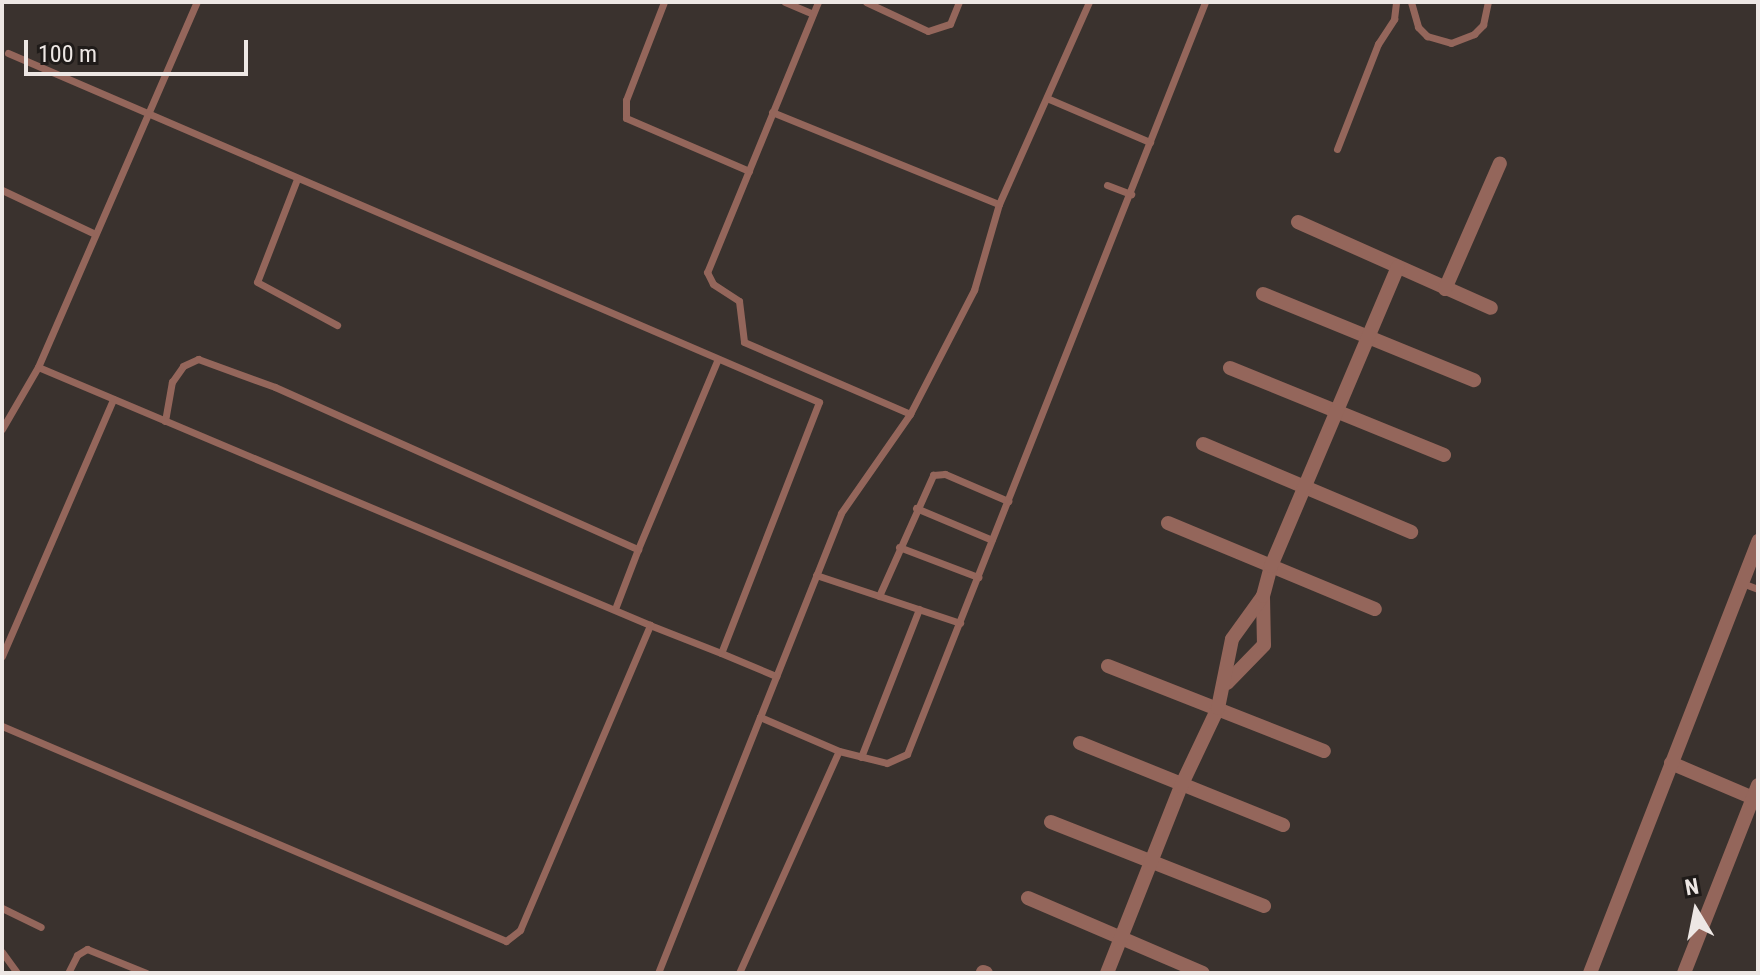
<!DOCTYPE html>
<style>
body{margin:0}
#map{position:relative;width:1760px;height:975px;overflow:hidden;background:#3a322e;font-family:"Roboto Condensed",sans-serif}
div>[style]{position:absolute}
.service>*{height:7px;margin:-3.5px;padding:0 3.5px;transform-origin:3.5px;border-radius:3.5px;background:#94665b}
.minor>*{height:14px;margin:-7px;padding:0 7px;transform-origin:7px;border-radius:7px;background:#94665b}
span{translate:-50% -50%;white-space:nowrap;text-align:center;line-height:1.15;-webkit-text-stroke:8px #1f1b19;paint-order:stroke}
.frame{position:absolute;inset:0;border:4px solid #ede7e4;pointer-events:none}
.north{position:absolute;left:1656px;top:871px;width:80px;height:80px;-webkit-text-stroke:6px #1f1b19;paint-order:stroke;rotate:350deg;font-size:22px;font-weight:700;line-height:32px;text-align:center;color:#ede7e4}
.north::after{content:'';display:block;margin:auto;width:28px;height:36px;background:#ede7e4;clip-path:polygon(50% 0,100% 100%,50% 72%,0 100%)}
.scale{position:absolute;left:24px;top:40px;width:224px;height:36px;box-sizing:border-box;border:4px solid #ede7e4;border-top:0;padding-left:10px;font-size:24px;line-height:28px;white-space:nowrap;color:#ede7e4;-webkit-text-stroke:6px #1f1b19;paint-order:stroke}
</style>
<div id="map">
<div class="service">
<i style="left:664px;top:2px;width:105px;rotate:111.2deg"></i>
<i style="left:626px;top:100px;width:18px;rotate:90deg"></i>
<i style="left:626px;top:118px;width:134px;rotate:23.3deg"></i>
<i style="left:785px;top:2px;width:30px;rotate:23deg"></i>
<i style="left:818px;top:2px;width:292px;rotate:112.3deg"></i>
<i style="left:707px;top:272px;width:13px;rotate:63deg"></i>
<i style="left:713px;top:284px;width:31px;rotate:33deg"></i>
<i style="left:739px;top:301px;width:41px;rotate:83deg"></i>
<i style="left:744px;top:342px;width:181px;rotate:23.4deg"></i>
<i style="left:866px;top:2px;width:68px;rotate:25.1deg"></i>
<i style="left:928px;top:31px;width:23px;rotate:-18deg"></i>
<i style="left:950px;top:24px;width:24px;rotate:-68deg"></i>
<i style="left:1411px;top:2px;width:26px;rotate:74deg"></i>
<i style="left:1418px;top:27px;width:13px;rotate:45deg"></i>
<i style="left:1427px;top:36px;width:25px;rotate:16deg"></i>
<i style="left:1451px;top:43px;width:25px;rotate:-21deg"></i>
<i style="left:1474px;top:34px;width:13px;rotate:-45deg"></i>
<i style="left:1483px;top:25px;width:24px;rotate:-78deg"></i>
<i style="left:8px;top:53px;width:883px;rotate:23.28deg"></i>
<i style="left:819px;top:402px;width:269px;rotate:111.3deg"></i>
<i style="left:721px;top:653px;width:76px;rotate:-158.5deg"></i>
<i style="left:1049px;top:99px;width:110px;rotate:23.1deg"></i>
<i style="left:772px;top:112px;width:245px;rotate:22.1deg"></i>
<i style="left:1337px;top:149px;width:113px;rotate:-68.7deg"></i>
<i style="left:1378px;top:44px;width:30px;rotate:-57deg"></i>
<i style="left:1394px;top:19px;width:17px;rotate:-83deg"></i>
<i style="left:297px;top:179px;width:110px;rotate:111.2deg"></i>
<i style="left:257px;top:282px;width:91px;rotate:28.3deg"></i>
<i style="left:1107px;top:185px;width:26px;rotate:21deg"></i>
<i style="left:2px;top:190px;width:103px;rotate:25.3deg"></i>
<i style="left:165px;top:421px;width:40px;rotate:-80deg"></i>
<i style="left:172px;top:382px;width:19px;rotate:-55deg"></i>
<i style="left:183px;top:366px;width:17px;rotate:-25deg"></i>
<i style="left:198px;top:359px;width:82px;rotate:20deg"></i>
<i style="left:275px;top:387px;width:398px;rotate:24.1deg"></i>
<i style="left:638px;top:549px;width:64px;rotate:111deg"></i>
<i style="left:2px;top:429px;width:72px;rotate:-59.9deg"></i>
<i style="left:38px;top:367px;width:398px;rotate:-66.5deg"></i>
<i style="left:916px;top:508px;width:82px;rotate:22.8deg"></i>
<i style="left:899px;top:547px;width:85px;rotate:20.8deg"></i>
<i style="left:638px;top:549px;width:204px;rotate:-67.2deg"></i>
<i style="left:816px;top:575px;width:152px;rotate:18.4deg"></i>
<i style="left:1742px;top:583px;width:17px;rotate:21deg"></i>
<i style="left:879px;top:596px;width:133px;rotate:-65.9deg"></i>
<i style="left:933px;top:475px;width:12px;rotate:-5deg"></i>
<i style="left:945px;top:474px;width:69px;rotate:23.2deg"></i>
<i style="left:721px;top:653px;width:60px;rotate:22.7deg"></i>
<i style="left:2px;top:656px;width:280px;rotate:-66.6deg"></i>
<i style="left:2px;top:726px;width:548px;rotate:23.1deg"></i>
<i style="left:506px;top:941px;width:18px;rotate:-38deg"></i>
<i style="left:520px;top:930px;width:332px;rotate:-66.9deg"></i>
<i style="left:650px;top:625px;width:664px;rotate:-157.14deg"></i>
<i style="left:839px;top:751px;width:86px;rotate:-156.7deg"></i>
<i style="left:760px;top:717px;width:219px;rotate:-68.3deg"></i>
<i style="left:841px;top:513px;width:121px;rotate:-55.1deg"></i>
<i style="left:910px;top:414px;width:140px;rotate:-62.7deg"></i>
<i style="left:974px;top:290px;width:90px;rotate:-73.8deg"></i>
<i style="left:999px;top:204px;width:221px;rotate:-66deg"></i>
<i style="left:861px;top:757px;width:159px;rotate:-68.6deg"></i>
<i style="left:2px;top:908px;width:43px;rotate:26deg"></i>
<i style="left:2px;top:952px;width:26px;rotate:54deg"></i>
<i style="left:68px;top:973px;width:20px;rotate:-63deg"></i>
<i style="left:77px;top:955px;width:12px;rotate:-31deg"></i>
<i style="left:87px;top:949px;width:64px;rotate:22.1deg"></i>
<i style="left:658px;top:973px;width:276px;rotate:-68.3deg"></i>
<i style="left:739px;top:973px;width:243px;rotate:-65.8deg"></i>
<i style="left:839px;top:751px;width:49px;rotate:14deg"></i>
<i style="left:887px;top:763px;width:22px;rotate:-24deg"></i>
<i style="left:907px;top:754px;width:809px;rotate:-68.38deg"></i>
</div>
<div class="minor">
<i style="left:1298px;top:222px;width:211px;rotate:24deg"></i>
<i style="left:1445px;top:289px;width:137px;rotate:-66.4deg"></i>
<i style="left:1263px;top:294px;width:228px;rotate:22.2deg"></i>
<i style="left:1230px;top:368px;width:231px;rotate:22.1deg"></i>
<i style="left:1203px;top:444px;width:226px;rotate:22.9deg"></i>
<i style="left:1168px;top:523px;width:224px;rotate:22.6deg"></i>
<i style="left:1108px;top:666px;width:232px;rotate:21.5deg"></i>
<i style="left:1227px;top:683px;width:53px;rotate:-45.8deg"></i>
<i style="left:1264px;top:645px;width:49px;rotate:-91.2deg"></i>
<i style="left:1080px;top:743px;width:219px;rotate:22deg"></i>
<i style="left:1671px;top:763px;width:89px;rotate:23.1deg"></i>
<i style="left:1051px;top:822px;width:229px;rotate:21.5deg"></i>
<i style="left:1028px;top:898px;width:190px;rotate:23.2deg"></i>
<i style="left:983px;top:972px;width:3px;rotate:18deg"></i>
<i style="left:1107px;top:973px;width:201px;rotate:-68.4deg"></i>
<i style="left:1181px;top:786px;width:86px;rotate:-64.6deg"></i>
<i style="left:1218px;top:708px;width:70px;rotate:-78.5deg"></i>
<i style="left:1232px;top:639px;width:53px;rotate:-54.2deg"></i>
<i style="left:1263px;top:596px;width:31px;rotate:-75deg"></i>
<i style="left:1271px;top:566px;width:325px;rotate:-67deg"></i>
<i style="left:1590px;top:973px;width:464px;rotate:-68.7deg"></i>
<i style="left:1684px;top:973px;width:202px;rotate:-68.5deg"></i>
</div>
<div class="frame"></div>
<div class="north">N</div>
<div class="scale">100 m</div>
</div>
